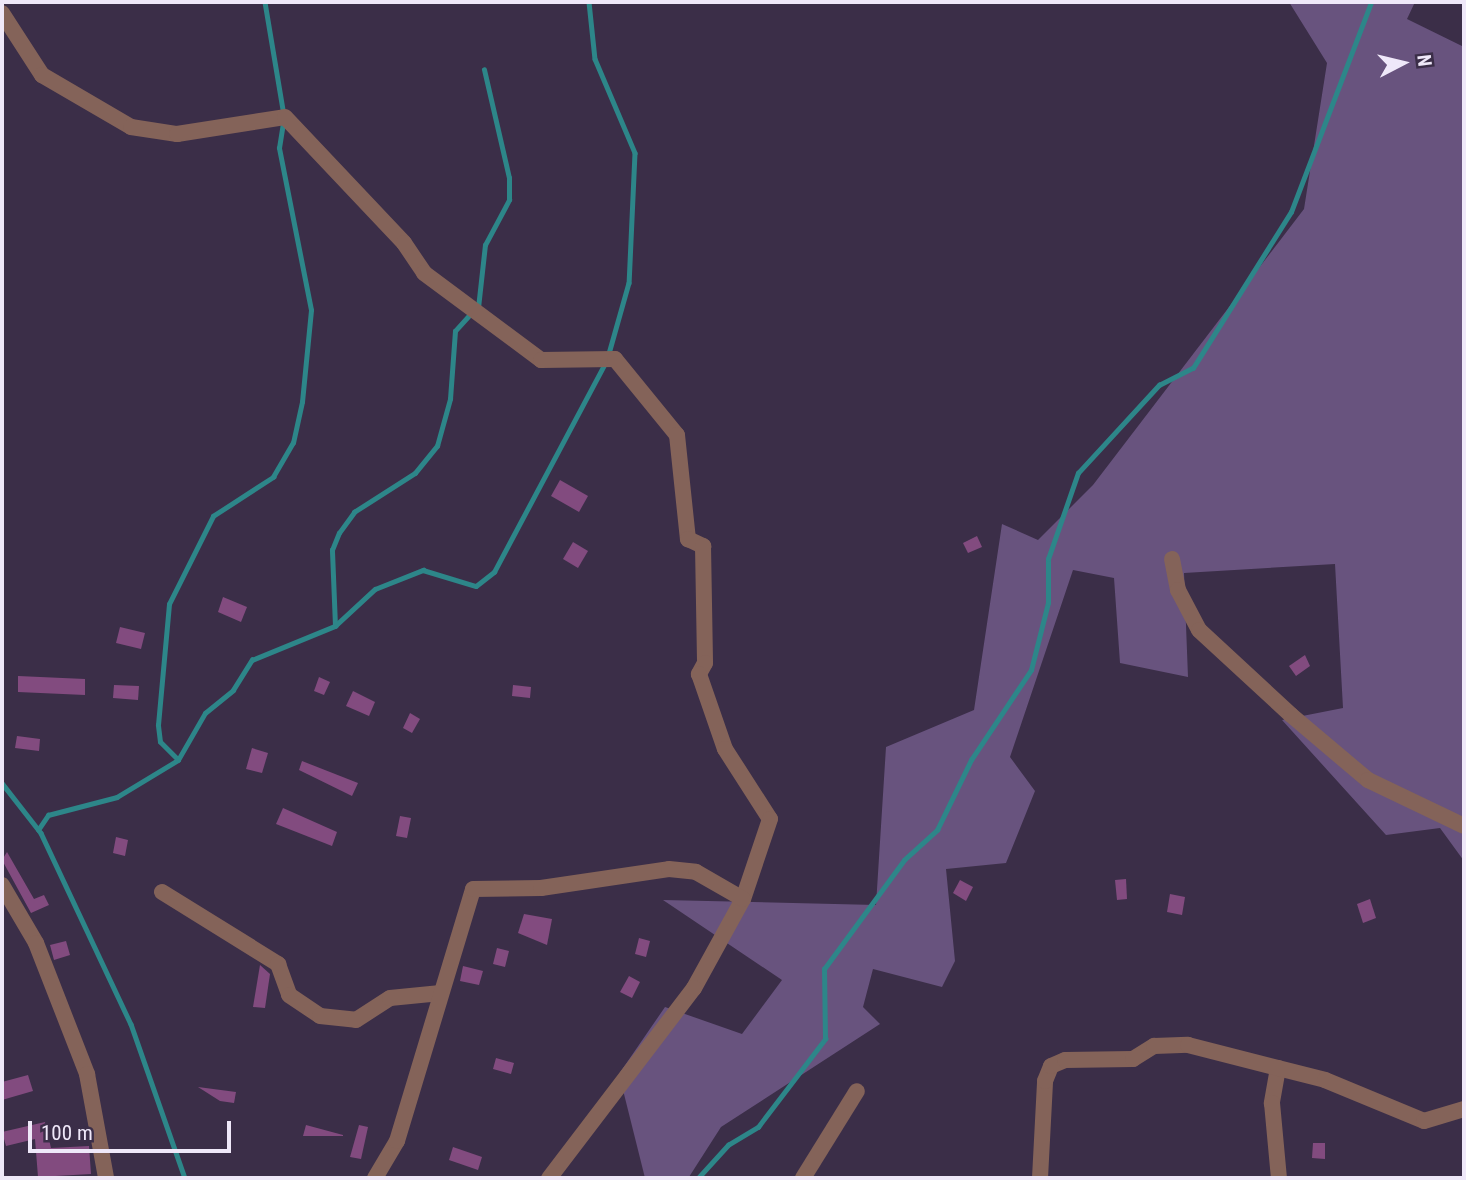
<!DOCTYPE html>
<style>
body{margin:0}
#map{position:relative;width:1466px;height:1180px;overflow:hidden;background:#3b2e48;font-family:"Roboto Condensed",sans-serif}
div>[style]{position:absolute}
.green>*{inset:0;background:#68537e}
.stream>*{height:4.5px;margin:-2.25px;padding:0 2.25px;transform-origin:2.25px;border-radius:2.25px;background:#2d8689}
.building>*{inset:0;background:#824b7f}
.minor>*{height:16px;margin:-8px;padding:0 8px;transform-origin:8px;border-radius:8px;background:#846359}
span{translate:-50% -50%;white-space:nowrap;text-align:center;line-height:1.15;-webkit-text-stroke:5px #3b2e48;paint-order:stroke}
.frame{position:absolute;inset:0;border:4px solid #efe8f9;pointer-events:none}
.north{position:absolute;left:1368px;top:28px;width:70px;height:70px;-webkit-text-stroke:5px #3b2e48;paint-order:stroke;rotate:83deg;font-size:19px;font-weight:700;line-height:28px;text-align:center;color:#efe8f9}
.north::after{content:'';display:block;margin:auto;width:24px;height:32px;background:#efe8f9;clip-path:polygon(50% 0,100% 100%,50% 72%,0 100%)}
.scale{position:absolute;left:28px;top:1121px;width:203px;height:32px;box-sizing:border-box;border:4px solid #efe8f9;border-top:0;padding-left:9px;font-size:21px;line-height:24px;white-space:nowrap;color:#efe8f9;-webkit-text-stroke:5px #3b2e48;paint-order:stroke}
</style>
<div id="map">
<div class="green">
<i style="clip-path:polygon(1289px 2px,1415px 2px,1407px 19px,1464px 47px,1464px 861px,1440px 828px,1386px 835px,1282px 720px,1343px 708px,1335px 564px,1184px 573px,1188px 677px,1120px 663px,1114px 578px,1073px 570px,1010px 757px,1035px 791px,1006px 863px,946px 869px,955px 961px,942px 987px,873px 969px,863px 1007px,880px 1024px,721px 1127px,689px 1177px,645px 1178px,619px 1074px,665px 1007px,742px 1034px,782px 980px,663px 900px,876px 905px,886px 747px,974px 710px,1002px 524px,1038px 540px,1093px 485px,1304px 209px,1327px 63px)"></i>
</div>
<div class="stream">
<i style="left:265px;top:2px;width:115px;rotate:80.5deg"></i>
<i style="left:589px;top:2px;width:57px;rotate:84deg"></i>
<i style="left:595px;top:59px;width:102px;rotate:66.9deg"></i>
<i style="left:635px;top:153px;width:130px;rotate:92.6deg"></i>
<i style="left:629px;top:283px;width:77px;rotate:105.8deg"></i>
<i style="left:478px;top:308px;width:63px;rotate:-83.7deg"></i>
<i style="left:485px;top:245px;width:51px;rotate:-61.9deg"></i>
<i style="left:509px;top:200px;width:22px;rotate:-90deg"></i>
<i style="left:509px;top:178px;width:111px;rotate:-103deg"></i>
<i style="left:335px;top:626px;width:76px;rotate:-92.3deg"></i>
<i style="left:332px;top:550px;width:18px;rotate:-68deg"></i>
<i style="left:339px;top:533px;width:26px;rotate:-54deg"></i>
<i style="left:354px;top:512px;width:72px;rotate:-32.6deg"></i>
<i style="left:415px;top:473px;width:35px;rotate:-51deg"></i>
<i style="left:437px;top:446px;width:49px;rotate:-74.5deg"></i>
<i style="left:450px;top:399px;width:68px;rotate:-85.8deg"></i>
<i style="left:455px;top:331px;width:24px;rotate:-48deg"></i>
<i style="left:178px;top:760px;width:25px;rotate:-135deg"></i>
<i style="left:160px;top:742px;width:17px;rotate:-97deg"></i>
<i style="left:158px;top:725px;width:121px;rotate:-84.8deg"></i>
<i style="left:169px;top:604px;width:98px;rotate:-63.4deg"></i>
<i style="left:213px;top:516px;width:72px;rotate:-33deg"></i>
<i style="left:273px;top:477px;width:39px;rotate:-60deg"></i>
<i style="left:293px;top:443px;width:42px;rotate:-77.6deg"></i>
<i style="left:302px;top:402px;width:92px;rotate:-84.4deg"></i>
<i style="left:311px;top:310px;width:165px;rotate:-101.2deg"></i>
<i style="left:279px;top:148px;width:25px;rotate:-81deg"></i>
<i style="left:2px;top:783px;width:63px;rotate:52deg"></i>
<i style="left:41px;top:833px;width:211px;rotate:64.8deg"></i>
<i style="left:131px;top:1024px;width:163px;rotate:70.7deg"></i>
<i style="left:38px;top:830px;width:18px;rotate:-56deg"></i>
<i style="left:48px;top:815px;width:71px;rotate:-14.6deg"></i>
<i style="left:117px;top:797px;width:71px;rotate:-31.2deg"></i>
<i style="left:178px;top:760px;width:54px;rotate:-60.1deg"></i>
<i style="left:205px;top:713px;width:36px;rotate:-39deg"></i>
<i style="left:233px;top:690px;width:36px;rotate:-58deg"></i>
<i style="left:252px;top:660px;width:90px;rotate:-22.3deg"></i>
<i style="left:335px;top:626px;width:54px;rotate:-42.8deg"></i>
<i style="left:375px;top:589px;width:52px;rotate:-21.6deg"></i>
<i style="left:423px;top:570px;width:55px;rotate:16.8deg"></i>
<i style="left:476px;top:586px;width:23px;rotate:-38deg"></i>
<i style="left:494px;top:572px;width:234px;rotate:-62deg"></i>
<i style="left:698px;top:1178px;width:45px;rotate:-47.7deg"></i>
<i style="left:728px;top:1145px;width:35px;rotate:-31deg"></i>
<i style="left:758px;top:1127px;width:111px;rotate:-52.7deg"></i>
<i style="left:825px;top:1039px;width:70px;rotate:-90.8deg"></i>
<i style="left:824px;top:969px;width:135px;rotate:-53.7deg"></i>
<i style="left:904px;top:860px;width:45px;rotate:-42.3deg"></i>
<i style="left:937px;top:830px;width:78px;rotate:-64.1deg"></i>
<i style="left:971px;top:760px;width:108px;rotate:-56.3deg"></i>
<i style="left:1031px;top:670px;width:69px;rotate:-75.8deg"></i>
<i style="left:1048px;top:603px;width:44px;rotate:-90deg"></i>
<i style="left:1048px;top:559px;width:91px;rotate:-70.8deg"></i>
<i style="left:1078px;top:473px;width:120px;rotate:-47.4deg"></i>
<i style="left:1159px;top:385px;width:38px;rotate:-27deg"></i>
<i style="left:1193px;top:368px;width:184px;rotate:-57.9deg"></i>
<i style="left:1291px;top:212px;width:225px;rotate:-69.1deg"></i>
</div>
<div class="building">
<i style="clip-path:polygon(560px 480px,588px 496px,579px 512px,551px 496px)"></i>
<i style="clip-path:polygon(977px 536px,982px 547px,968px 553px,963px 543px)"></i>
<i style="clip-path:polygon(573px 542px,588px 551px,578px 568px,563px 559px)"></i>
<i style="clip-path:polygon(223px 597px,247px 607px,241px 622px,218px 612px)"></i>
<i style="clip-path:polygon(120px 627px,145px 633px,141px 649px,116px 643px)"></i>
<i style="clip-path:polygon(1305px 655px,1310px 666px,1296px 676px,1289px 666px)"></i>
<i style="clip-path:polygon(18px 676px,85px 679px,85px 695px,18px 692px)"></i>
<i style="clip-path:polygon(319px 677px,330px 682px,324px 695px,314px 691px)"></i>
<i style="clip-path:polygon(114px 685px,139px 686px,138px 700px,113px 698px)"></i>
<i style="clip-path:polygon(513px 685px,531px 687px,530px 698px,512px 696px)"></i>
<i style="clip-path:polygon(353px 691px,375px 702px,369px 716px,346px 706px)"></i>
<i style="clip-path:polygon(410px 713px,420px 719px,412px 733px,403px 728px)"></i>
<i style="clip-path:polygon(17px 736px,40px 739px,39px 751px,15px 748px)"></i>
<i style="clip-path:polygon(252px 748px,268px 753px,262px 773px,246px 769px)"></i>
<i style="clip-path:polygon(302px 761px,358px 783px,352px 796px,299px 770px)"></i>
<i style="clip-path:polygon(283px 808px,337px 832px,332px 846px,276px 824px)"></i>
<i style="clip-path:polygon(400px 816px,411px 818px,407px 838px,396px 836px)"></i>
<i style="clip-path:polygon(116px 837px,128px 840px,125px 856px,113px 853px)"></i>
<i style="clip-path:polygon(7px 852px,34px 899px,44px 895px,49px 905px,31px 913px,2px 860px)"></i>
<i style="clip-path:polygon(1126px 879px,1127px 899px,1117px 900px,1115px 880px)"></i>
<i style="clip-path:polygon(960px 880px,973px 887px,966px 901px,953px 893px)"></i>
<i style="clip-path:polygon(1170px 894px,1185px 897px,1182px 915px,1167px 912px)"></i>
<i style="clip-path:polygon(1370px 899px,1376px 918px,1363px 923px,1357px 904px)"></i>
<i style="clip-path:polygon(524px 914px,552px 919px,547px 945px,518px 933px)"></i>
<i style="clip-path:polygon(639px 938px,650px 941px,646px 957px,635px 954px)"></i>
<i style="clip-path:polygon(66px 941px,70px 955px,54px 960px,50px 945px)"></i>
<i style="clip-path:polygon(497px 948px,509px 951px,505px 967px,493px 964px)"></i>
<i style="clip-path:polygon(260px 965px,270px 974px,265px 1008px,253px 1007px)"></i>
<i style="clip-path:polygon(463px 966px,483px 971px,479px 985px,460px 981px)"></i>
<i style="clip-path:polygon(629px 976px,640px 982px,632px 998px,620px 992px)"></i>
<i style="clip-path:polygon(496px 1058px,514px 1063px,511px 1074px,493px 1069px)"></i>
<i style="clip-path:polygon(28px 1075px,33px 1091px,2px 1100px,2px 1082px)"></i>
<i style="clip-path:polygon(198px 1087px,236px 1092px,234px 1103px,220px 1101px)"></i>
<i style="clip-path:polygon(45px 1122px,51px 1148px,89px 1146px,91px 1174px,38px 1177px,35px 1139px,6px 1146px,2px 1132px)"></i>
<i style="clip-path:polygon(306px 1125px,343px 1135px,343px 1136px,303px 1136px)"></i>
<i style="clip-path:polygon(359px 1125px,368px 1127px,361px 1159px,350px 1157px)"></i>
<i style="clip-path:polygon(1313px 1143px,1325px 1143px,1325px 1159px,1312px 1158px)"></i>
<i style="clip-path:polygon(453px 1147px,482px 1157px,478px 1170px,449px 1160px)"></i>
</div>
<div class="minor">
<i style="left:2px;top:13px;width:74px;rotate:57.2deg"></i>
<i style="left:42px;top:75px;width:103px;rotate:30.3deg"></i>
<i style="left:131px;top:127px;width:47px;rotate:8.7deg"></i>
<i style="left:177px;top:134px;width:109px;rotate:-8.9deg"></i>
<i style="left:285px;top:117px;width:173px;rotate:46.6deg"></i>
<i style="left:404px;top:243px;width:36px;rotate:56deg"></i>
<i style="left:424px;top:273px;width:146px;rotate:36.6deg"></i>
<i style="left:541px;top:360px;width:74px;rotate:-0.8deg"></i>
<i style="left:615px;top:359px;width:98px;rotate:50.8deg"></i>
<i style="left:677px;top:435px;width:105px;rotate:84deg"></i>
<i style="left:688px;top:539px;width:17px;rotate:25deg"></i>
<i style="left:703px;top:546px;width:117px;rotate:89deg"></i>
<i style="left:705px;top:663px;width:13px;rotate:119deg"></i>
<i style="left:699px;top:674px;width:79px;rotate:70.9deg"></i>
<i style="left:725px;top:749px;width:83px;rotate:57.3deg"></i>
<i style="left:770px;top:819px;width:84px;rotate:108.6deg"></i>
<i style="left:743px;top:899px;width:102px;rotate:118.8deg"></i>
<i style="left:694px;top:988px;width:239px;rotate:127.3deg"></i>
<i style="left:1172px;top:559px;width:32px;rotate:79deg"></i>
<i style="left:1178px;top:590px;width:45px;rotate:62.3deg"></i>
<i style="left:1199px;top:630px;width:125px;rotate:42.7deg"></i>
<i style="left:1291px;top:715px;width:101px;rotate:40.2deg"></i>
<i style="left:1368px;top:780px;width:106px;rotate:25.6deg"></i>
<i style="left:2px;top:885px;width:67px;rotate:59.6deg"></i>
<i style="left:36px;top:943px;width:141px;rotate:68.7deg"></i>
<i style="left:87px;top:1074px;width:106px;rotate:79.6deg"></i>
<i style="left:162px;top:892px;width:137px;rotate:31.8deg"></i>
<i style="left:278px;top:964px;width:33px;rotate:70deg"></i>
<i style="left:289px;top:995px;width:37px;rotate:34deg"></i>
<i style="left:320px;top:1016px;width:36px;rotate:6deg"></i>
<i style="left:356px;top:1020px;width:40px;rotate:-32.9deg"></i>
<i style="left:390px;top:998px;width:51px;rotate:-5.6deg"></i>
<i style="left:1278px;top:1068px;width:36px;rotate:100deg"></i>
<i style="left:1272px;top:1103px;width:75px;rotate:84.7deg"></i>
<i style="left:375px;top:1178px;width:43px;rotate:-59.3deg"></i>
<i style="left:397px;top:1141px;width:263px;rotate:-73.2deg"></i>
<i style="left:473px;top:889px;width:68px;rotate:-0.8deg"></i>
<i style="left:541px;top:888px;width:129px;rotate:-8.4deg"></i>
<i style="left:669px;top:869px;width:27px;rotate:6deg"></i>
<i style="left:696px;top:872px;width:54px;rotate:29.9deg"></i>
<i style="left:803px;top:1178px;width:102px;rotate:-58.2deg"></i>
<i style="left:1040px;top:1178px;width:97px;rotate:-87deg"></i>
<i style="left:1045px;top:1081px;width:16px;rotate:-68deg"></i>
<i style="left:1051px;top:1066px;width:15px;rotate:-23deg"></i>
<i style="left:1065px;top:1060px;width:68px;rotate:-0.8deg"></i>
<i style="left:1133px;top:1059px;width:25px;rotate:-32deg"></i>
<i style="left:1154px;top:1046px;width:34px;rotate:-2deg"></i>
<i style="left:1188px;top:1045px;width:141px;rotate:14.3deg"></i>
<i style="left:1325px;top:1080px;width:107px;rotate:22.5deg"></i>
<i style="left:1424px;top:1121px;width:42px;rotate:-16.7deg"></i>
</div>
<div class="frame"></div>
<div class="north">N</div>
<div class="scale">100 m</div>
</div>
